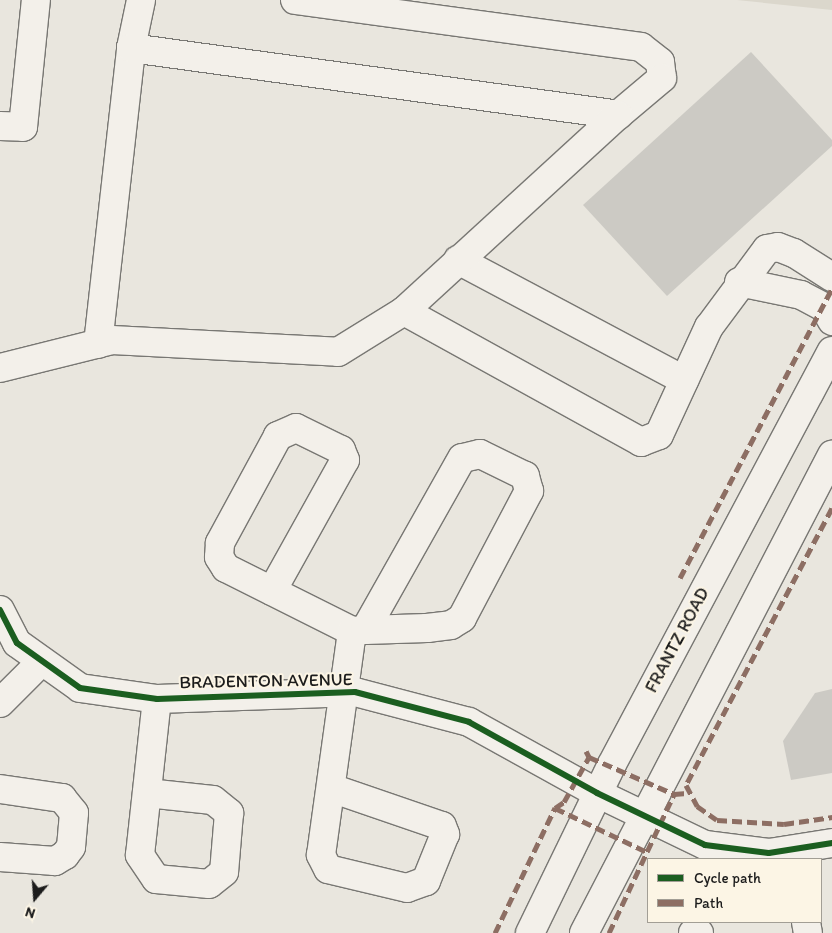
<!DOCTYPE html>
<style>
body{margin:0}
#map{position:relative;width:832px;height:933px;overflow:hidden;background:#e9e6de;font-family:Itim,sans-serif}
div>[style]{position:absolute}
.green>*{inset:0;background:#dbd7cc}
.building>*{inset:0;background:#cccac4}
.roads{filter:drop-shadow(1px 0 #787773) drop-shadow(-1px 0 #787773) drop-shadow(0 1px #787773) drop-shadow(0 -1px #787773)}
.minor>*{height:28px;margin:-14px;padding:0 14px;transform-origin:14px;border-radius:14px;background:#f3f0ea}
.major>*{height:28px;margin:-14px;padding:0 14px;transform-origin:14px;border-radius:14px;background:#f3f0ea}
.quiet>*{height:5px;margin-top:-2.5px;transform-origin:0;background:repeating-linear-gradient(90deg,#8d6e63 0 10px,transparent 0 15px)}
.cycleway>*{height:6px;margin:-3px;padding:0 3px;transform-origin:3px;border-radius:3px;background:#1b5e20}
span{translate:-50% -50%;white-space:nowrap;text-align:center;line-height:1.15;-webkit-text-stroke:4px #fcf5e5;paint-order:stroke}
.street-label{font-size:18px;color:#1c1c1c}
.legend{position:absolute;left:647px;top:858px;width:175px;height:65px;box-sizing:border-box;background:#fcf5e5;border:1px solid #a29e95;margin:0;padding:6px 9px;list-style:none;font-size:15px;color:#1c1c1c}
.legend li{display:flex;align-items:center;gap:10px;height:25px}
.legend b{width:25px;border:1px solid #a29e95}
.north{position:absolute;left:10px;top:873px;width:50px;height:50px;-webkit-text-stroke:4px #fcf5e5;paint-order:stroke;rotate:198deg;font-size:14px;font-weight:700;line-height:20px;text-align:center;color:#1c1c1c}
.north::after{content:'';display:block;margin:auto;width:18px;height:22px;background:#1c1c1c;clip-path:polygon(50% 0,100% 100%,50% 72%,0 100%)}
</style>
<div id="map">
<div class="green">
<i style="clip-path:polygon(737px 0,832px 0,832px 10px)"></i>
</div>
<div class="building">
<i style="clip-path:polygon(751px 52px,832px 140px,832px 146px,667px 296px,583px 205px)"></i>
<i style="clip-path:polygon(832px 689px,832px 773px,791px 780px,783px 741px,815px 693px)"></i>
</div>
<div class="roads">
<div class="minor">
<i style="left:295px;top:0;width:349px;rotate:7.7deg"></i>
<i style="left:641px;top:47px;width:24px;rotate:38deg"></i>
<i style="left:660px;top:62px;width:16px;rotate:83deg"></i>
<i style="left:662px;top:78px;width:57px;rotate:139.9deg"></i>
<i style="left:131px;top:48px;width:49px;rotate:-78.2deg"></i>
<i style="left:0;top:126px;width:23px;rotate:2deg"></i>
<i style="left:23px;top:127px;width:128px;rotate:-84.2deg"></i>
<i style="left:458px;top:260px;width:256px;rotate:28deg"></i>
<i style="left:739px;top:282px;width:63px;rotate:11.8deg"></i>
<i style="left:801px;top:295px;width:26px;rotate:28deg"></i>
<i style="left:824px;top:307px;width:16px;rotate:60deg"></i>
<i style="left:98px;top:344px;width:298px;rotate:-83.6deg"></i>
<i style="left:131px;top:48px;width:492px;rotate:7.8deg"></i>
<i style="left:618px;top:115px;width:290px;rotate:137.5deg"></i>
<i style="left:0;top:368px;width:115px;rotate:-14deg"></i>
<i style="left:112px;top:340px;width:226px;rotate:3deg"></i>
<i style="left:338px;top:352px;width:78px;rotate:-31.8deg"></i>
<i style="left:404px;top:311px;width:271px;rotate:28.9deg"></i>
<i style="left:641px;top:442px;width:19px;rotate:-21deg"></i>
<i style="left:659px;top:435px;width:119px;rotate:-65.2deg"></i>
<i style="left:709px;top:327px;width:97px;rotate:-53.4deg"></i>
<i style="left:767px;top:249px;width:11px;rotate:-10deg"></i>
<i style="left:778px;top:247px;width:17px;rotate:21deg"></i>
<i style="left:794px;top:253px;width:45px;rotate:32.3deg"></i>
<i style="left:272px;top:591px;width:150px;rotate:-60.9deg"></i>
<i style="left:345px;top:460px;width:11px;rotate:-112deg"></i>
<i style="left:341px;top:450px;width:50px;rotate:-153.9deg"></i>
<i style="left:296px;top:428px;width:20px;rotate:156deg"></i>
<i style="left:278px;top:436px;width:122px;rotate:118.5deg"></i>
<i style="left:220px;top:543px;width:14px;rotate:94deg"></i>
<i style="left:219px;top:557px;width:13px;rotate:58deg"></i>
<i style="left:226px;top:568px;width:141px;rotate:26.6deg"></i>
<i style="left:0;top:610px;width:37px;rotate:63deg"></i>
<i style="left:17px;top:643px;width:77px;rotate:35.5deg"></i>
<i style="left:80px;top:688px;width:78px;rotate:8.1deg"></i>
<i style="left:157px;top:699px;width:198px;rotate:-2deg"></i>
<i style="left:355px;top:692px;width:118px;rotate:14.7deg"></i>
<i style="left:469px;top:722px;width:146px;rotate:29deg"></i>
<i style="left:597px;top:793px;width:120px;rotate:25.7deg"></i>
<i style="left:705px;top:845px;width:64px;rotate:7.1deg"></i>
<i style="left:769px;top:853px;width:64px;rotate:-9deg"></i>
<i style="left:0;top:703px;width:59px;rotate:-45deg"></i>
<i style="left:331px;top:788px;width:117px;rotate:18.9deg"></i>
<i style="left:442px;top:826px;width:9px;rotate:69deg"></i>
<i style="left:445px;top:834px;width:51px;rotate:112deg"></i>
<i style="left:426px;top:881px;width:20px;rotate:160deg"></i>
<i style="left:407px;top:888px;width:81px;rotate:-166.5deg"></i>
<i style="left:328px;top:869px;width:16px;rotate:-117deg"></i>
<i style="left:321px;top:855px;width:226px;rotate:-82.1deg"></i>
<i style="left:352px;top:631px;width:13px;rotate:-4deg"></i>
<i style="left:365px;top:630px;width:62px;rotate:-1.8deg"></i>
<i style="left:427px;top:628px;width:24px;rotate:-7deg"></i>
<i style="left:451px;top:625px;width:13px;rotate:-32deg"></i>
<i style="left:462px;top:618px;width:144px;rotate:-62.2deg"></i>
<i style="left:529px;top:491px;width:16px;rotate:-105deg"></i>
<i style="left:525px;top:476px;width:50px;rotate:-153.9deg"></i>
<i style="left:480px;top:454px;width:18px;rotate:167deg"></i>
<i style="left:462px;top:458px;width:197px;rotate:119.4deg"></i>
<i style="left:0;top:789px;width:63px;rotate:8.3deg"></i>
<i style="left:62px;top:798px;width:19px;rotate:51deg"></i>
<i style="left:74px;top:813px;width:34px;rotate:95deg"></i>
<i style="left:71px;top:847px;width:10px;rotate:127deg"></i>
<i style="left:65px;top:855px;width:12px;rotate:149deg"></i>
<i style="left:55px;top:861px;width:55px;rotate:-175.8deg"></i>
<i style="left:147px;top:793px;width:66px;rotate:6.1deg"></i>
<i style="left:213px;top:800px;width:21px;rotate:39deg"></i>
<i style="left:229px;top:813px;width:59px;rotate:94.8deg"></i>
<i style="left:224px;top:872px;width:19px;rotate:141deg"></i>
<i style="left:209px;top:884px;width:53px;rotate:-174.6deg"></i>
<i style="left:156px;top:879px;width:29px;rotate:-124deg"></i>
<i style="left:140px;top:855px;width:157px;rotate:-83.8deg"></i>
<i style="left:806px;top:922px;width:11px;rotate:80deg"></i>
<i style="left:693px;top:933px;width:6px"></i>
</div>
<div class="major">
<i style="left:530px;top:933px;width:186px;rotate:-64.1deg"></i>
<i style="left:611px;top:766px;width:470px;rotate:-62deg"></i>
<i style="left:584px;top:933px;width:539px;rotate:-62.58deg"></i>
</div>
</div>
<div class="quiet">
<i style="left:832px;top:508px;width:313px;rotate:117.8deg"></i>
<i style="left:686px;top:785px;width:24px;rotate:62deg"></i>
<i style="left:697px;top:806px;width:24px;rotate:35deg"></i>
<i style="left:717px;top:820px;width:67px;rotate:3.4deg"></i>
<i style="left:784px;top:824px;width:49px;rotate:-8.3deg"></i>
<i style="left:680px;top:578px;width:327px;rotate:-62.3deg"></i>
<i style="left:586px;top:751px;width:7px;rotate:63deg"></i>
<i style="left:589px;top:757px;width:93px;rotate:23.5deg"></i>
<i style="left:674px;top:794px;width:13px;rotate:-4deg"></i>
<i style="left:555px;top:808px;width:102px;rotate:25.6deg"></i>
<i style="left:495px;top:933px;width:139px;rotate:-64.4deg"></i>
<i style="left:555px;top:808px;width:11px;rotate:-34deg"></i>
<i style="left:564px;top:802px;width:51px;rotate:-60.9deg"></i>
<i style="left:609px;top:933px;width:153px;rotate:-64.9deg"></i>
</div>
<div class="cycleway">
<i style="left:0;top:610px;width:37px;rotate:63deg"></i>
<i style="left:17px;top:643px;width:77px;rotate:35.5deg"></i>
<i style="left:80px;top:688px;width:78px;rotate:8.1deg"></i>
<i style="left:157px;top:699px;width:198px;rotate:-2deg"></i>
<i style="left:355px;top:692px;width:118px;rotate:14.7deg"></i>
<i style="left:469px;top:722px;width:146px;rotate:29deg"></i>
<i style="left:597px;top:793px;width:120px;rotate:25.7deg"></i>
<i style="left:705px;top:845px;width:64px;rotate:7.1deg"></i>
<i style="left:769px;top:853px;width:64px;rotate:-9deg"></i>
</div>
<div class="street-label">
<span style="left:677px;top:640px;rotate:-62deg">FRANTZ ROAD</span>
<span style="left:266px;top:681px;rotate:-1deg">BRADENTON AVENUE</span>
</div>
<ul class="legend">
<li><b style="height:6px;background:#1b5e20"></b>Cycle path</li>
<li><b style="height:6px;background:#8d6e63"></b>Path</li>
</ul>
<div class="north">N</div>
</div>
